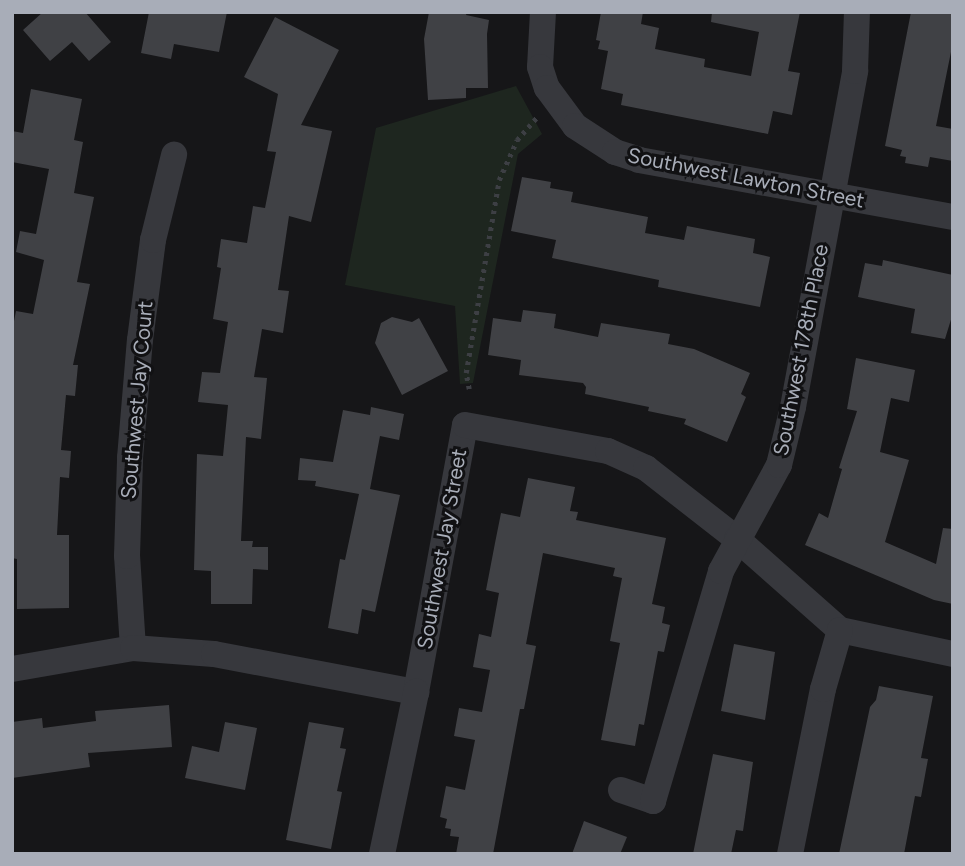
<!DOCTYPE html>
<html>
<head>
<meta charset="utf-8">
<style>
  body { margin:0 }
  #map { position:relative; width:965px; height:866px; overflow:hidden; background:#161618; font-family:Figtree,sans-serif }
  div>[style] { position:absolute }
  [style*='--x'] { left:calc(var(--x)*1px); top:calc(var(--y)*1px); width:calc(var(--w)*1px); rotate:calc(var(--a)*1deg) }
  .green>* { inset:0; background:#1e261f }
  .building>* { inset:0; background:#404145 }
  .path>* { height:4.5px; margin-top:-2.25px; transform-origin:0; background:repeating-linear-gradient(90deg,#3d3f44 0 3.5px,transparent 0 8.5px) }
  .minor>* { height:26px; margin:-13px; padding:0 13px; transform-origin:13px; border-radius:13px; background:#37383d }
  span { translate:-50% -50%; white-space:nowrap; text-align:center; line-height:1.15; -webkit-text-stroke:6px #111113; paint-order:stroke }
  .street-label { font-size:21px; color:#a8adb8 }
  .frame { position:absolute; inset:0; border:14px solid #a8adb8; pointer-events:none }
</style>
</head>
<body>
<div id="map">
  <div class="green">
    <div style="clip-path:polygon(516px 86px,542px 134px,518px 154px,473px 383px,460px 384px,455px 306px,345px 285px,376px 128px)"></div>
  </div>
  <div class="building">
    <div style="clip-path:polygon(43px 12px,85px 12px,111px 42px,89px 61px,72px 42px,50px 61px,23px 30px)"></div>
    <div style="clip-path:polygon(149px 12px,227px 12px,219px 52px,174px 44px,171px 59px,141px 53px)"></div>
    <div style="clip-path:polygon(429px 12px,467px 12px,466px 15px,489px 20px,487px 34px,488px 88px,466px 88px,466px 98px,428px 100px,424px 39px)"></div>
    <div style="clip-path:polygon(601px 12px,643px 12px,641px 24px,659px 28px,655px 49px,705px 59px,704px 67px,751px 76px,759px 32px,711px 22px,712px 12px,800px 12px,788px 71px,800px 73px,792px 115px,773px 111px,768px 134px,621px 105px,623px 94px,601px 89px,608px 51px,598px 49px,600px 41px,596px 40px)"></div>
    <div style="clip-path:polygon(911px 12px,953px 12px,953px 42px,936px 126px,953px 129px,953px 161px,930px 157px,928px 167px,905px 163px,906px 157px,900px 156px,902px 150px,885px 146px)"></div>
    <div style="clip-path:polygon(275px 17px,339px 50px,301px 125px,332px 131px,311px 222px,289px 216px,278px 290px,289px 291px,283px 333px,262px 329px,254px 377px,267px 378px,261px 439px,246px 437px,241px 541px,253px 541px,252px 547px,268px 547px,268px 570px,253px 569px,252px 604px,211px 604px,211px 571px,194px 570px,197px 454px,223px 456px,228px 405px,198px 402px,202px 372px,220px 373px,228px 322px,213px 319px,221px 268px,217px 267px,221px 239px,247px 243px,253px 206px,265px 208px,276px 152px,267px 151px,278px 94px,244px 77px)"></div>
    <div style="clip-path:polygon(31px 89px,82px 99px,74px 140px,83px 142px,74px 193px,94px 197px,77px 282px,90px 284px,73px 365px,78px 365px,75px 396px,66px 395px,61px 450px,71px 451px,69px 478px,60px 477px,57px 535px,69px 535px,69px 608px,17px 609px,17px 559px,12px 558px,12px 331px,16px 311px,33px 314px,44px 260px,16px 252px,20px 231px,36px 234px,49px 169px,12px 162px,12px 131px,23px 133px)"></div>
    <div style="clip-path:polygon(522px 177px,551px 182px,550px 188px,573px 192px,571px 202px,648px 217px,645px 233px,684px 240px,687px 226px,755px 239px,753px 253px,770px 257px,760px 307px,658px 287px,659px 280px,552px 258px,556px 240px,511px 231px)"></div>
    <div style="clip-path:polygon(883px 260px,953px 275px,953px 313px,945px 339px,911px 333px,915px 309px,858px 297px,865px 263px,882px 266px)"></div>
    <div style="clip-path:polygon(523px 310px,556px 314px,554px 328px,598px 337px,601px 323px,670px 334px,668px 344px,694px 349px,750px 373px,741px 394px,746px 397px,727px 442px,684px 424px,686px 419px,648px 411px,649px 407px,585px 394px,586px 387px,583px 383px,519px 375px,521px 360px,488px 355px,493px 318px,521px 322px)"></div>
    <div style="clip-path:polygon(392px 317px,412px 322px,419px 318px,448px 371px,402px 395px,375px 343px,381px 323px)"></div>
    <div style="clip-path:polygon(856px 358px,915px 370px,909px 402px,891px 398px,880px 452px,909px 460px,885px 542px,936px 564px,943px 528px,953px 529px,953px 604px,934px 600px,805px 545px,819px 513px,828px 518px,842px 469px,839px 468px,857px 411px,847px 409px)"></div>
    <div style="clip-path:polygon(371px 407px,404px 414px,399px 440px,380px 436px,370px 489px,400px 495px,375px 612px,362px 609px,358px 634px,328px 628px,340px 559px,345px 560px,359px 494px,315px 486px,316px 481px,298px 480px,300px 458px,333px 462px,343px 410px,370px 415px)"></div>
    <div style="clip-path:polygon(528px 478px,575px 487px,570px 511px,578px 512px,576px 520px,666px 538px,652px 604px,665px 607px,662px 623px,670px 625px,664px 652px,658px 651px,644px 725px,639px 724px,635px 746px,601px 740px,620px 643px,610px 641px,622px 578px,613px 576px,615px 568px,543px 553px,526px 644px,536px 646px,524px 709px,520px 709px,493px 854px,456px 854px,459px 837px,450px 836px,451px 829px,445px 828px,447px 819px,440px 817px,446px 786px,465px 790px,475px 740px,454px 736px,459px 708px,482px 712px,490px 670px,473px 667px,479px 634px,491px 637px,499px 593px,486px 590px,495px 543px,501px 513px,520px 517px)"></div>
    <div style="clip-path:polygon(734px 644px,775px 652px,765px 720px,721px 711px)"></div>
    <div style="clip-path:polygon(879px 686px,933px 696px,921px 758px,928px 759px,921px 797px,915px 796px,904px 854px,839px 854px,870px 707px,876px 700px)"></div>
    <div style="clip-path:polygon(169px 705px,172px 747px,88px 753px,90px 767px,12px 778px,12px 722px,42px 718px,43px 728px,96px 721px,95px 711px)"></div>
    <div style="clip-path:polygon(225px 722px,257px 728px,245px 790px,185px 778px,192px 746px,219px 752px)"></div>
    <div style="clip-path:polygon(309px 722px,344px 728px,340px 748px,346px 749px,337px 791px,342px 792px,331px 849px,286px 840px)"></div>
    <div style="clip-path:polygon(713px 754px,753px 762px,743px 831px,736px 830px,731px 854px,693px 854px)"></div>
    <div style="clip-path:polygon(584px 821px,627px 837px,620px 854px,572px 854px)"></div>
  </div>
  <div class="path">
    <div style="--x:469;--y:389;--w:16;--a:-101"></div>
    <div style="--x:466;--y:373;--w:196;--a:-80.3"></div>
    <div style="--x:499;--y:180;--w:44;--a:-65.8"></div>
    <div style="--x:517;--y:140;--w:30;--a:-49"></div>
  </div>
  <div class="minor">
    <div style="--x:543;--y:12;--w:55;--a:93.1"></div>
    <div style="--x:540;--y:67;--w:22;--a:72"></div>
    <div style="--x:547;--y:88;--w:47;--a:53.6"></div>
    <div style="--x:575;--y:126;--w:48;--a:33"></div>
    <div style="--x:615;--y:152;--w:25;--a:18"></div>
    <div style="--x:639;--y:160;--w:319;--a:10.3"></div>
    <div style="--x:133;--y:648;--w:92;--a:-93.7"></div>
    <div style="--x:127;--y:556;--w:98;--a:-88.2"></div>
    <div style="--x:130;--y:458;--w:118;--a:-85.2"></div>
    <div style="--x:140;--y:340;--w:101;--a:-82.6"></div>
    <div style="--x:153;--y:240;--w:88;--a:-76.1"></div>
    <div style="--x:12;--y:669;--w:123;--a:-9.8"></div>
    <div style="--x:133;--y:648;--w:81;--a:4.2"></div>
    <div style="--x:214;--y:654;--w:206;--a:10.7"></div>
    <div style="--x:416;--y:692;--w:271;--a:-79.6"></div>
    <div style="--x:465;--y:425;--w:145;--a:10.3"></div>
    <div style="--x:608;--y:451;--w:42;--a:24.1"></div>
    <div style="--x:646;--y:468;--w:115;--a:38"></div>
    <div style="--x:737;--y:539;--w:137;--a:41.5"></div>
    <div style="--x:840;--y:630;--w:116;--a:12"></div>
    <div style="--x:621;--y:790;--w:34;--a:19"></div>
    <div style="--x:653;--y:801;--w:240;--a:-73.5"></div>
    <div style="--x:721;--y:571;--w:121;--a:-61.3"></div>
    <div style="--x:779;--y:465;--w:60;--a:-76.4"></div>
    <div style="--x:793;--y:407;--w:342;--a:-79.5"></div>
    <div style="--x:855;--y:71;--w:59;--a:-88.1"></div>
    <div style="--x:382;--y:854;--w:166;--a:-78.1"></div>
    <div style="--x:790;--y:854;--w:168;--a:-78.7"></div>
    <div style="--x:823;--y:689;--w:61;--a:-73.9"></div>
  </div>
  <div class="street-label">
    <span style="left:746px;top:178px;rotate:11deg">Southwest Lawton Street</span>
    <span style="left:801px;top:350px;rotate:-79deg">Southwest 178th Place</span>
    <span style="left:137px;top:400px;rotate:-85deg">Southwest Jay Court</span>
    <span style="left:442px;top:549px;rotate:-80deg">Southwest Jay Street</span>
  </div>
  <div class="frame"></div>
</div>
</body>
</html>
